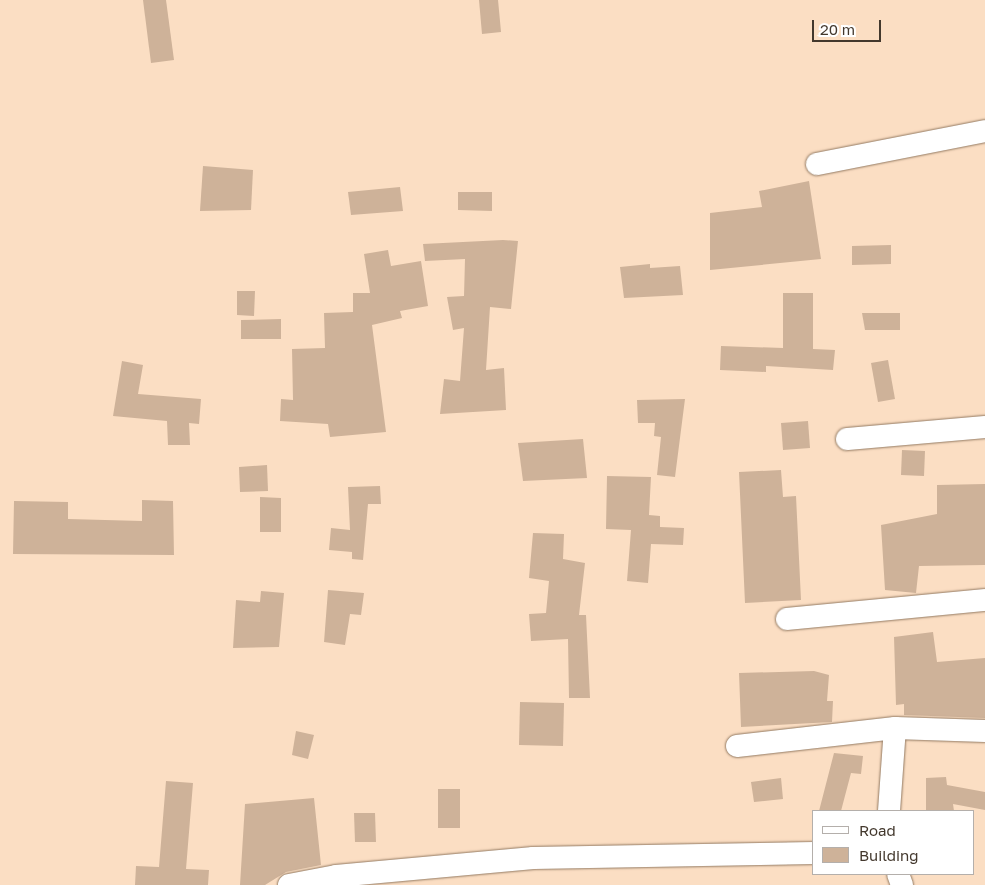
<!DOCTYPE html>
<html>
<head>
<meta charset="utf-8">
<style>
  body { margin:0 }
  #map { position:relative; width:985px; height:885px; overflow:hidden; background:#fbdec3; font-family:"Golos Text",sans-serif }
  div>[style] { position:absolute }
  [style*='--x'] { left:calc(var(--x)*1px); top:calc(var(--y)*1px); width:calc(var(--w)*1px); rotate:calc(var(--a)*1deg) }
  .building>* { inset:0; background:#ceb299 }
  .roads { filter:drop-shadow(0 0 1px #937a62) drop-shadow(0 0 1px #937a62) }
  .minor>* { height:22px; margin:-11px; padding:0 11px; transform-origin:11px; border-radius:11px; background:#fff }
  span { translate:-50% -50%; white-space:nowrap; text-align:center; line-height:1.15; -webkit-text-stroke:5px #fff; paint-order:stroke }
  .legend { position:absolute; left:812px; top:810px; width:162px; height:65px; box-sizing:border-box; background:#fff; border:1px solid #b4afab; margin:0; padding:6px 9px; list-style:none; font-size:15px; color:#43382d }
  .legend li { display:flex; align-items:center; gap:10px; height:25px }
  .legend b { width:25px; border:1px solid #b4afab }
  .scale { position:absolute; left:812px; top:20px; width:69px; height:22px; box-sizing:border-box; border:2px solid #43382d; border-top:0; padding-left:6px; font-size:15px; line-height:18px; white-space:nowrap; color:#43382d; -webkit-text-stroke:4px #fff; paint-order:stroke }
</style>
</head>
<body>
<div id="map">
  <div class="building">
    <div style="clip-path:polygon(143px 0,166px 0,174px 60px,151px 63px)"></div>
    <div style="clip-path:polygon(479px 0,498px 0,501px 32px,482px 34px)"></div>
    <div style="clip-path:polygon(203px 166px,253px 170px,251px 210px,200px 211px)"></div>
    <div style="clip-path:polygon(809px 181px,821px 259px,710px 270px,710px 213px,762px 207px,759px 191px)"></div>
    <div style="clip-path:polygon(400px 187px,403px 211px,351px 215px,348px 192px)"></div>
    <div style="clip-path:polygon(458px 192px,492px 192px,492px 211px,458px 210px)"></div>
    <div style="clip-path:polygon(503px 240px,518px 241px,511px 309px,490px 307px,486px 370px,504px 368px,506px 410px,440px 414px,444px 379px,460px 381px,464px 328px,453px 330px,447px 297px,464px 296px,465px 259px,425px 261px,423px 244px)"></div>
    <div style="clip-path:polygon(891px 245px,891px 264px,852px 265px,852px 246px)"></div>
    <div style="clip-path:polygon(388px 250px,391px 266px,421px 261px,428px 306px,400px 311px,402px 318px,372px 325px,386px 432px,330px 437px,328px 424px,280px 421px,281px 399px,293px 400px,292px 349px,325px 348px,324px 313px,353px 312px,353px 293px,370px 293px,364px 254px)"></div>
    <div style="clip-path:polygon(650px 264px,650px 268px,680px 266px,683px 295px,624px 298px,620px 267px)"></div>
    <div style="clip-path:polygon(237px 291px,255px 291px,254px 316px,237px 315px)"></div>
    <div style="clip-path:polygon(783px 293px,813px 293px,813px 349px,835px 350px,833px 370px,766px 366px,766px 372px,720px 370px,721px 346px,783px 348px)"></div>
    <div style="clip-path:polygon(862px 313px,900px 313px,900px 330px,865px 330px)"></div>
    <div style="clip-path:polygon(281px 319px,281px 339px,241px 339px,241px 320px)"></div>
    <div style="clip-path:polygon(888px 360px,895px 399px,878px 402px,871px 363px)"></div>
    <div style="clip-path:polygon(122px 361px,143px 365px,138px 394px,201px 399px,199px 424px,189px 423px,190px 445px,168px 445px,167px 421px,113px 416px)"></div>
    <div style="clip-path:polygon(685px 399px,675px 477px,657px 475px,661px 437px,654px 436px,655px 423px,638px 423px,637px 400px)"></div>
    <div style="clip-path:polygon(808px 421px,810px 448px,783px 450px,781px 423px)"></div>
    <div style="clip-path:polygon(583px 439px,587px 478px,523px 481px,518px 443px)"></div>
    <div style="clip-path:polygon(902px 450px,925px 451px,924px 476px,901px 475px)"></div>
    <div style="clip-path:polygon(267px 465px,268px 491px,240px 492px,239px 467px)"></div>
    <div style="clip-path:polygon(781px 470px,783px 497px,796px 496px,801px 600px,745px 603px,739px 472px)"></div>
    <div style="clip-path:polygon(607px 476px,651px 477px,649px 515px,660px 516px,660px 527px,684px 528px,683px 545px,651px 544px,648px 583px,627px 581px,631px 530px,606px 529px)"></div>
    <div style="clip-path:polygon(985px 484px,985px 565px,919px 566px,916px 593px,885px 590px,881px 525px,937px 514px,937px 485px)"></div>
    <div style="clip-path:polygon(380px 486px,381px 504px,368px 504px,363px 560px,352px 559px,352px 552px,329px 550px,331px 528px,350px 530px,348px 487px)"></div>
    <div style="clip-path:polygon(260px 497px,281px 498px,281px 532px,260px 532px)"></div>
    <div style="clip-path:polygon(142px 500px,173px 501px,174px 555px,13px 554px,14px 501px,68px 502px,68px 519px,142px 521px)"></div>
    <div style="clip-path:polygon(533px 533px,564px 534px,563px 559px,585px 563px,579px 615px,586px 615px,590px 698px,569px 698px,568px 639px,531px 641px,529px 614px,546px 613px,549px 581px,529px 578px)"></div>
    <div style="clip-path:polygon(328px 590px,364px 593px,361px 615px,350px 614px,345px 645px,324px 642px)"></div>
    <div style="clip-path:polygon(261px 591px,284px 593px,279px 647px,233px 648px,236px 600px,260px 602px)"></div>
    <div style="clip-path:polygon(933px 632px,937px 662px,985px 658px,985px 718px,904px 715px,904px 704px,896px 705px,894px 637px)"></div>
    <div style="clip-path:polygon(814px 671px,829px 675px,827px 701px,833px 701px,832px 722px,741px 727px,739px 673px)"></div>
    <div style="clip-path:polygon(520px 702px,564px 703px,563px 746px,519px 745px)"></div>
    <div style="clip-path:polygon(296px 731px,314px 735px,308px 759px,292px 755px)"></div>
    <div style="clip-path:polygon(834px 753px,863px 756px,861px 774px,851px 773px,841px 811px,819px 811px)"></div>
    <div style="clip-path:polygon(946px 777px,947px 785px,985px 792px,985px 810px,953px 804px,954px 811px,926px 811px,926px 778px)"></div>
    <div style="clip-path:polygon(781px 778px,783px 799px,754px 802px,751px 782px)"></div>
    <div style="clip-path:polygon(166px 781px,193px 783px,186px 869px,209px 870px,208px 885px,135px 885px,136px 866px,159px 867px)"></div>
    <div style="clip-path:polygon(438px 789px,460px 789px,460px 828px,438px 828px)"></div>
    <div style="clip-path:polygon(314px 798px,321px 865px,286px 872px,265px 885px,240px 885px,245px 804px)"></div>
    <div style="clip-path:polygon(354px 813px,375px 813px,376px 842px,355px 842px)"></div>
  </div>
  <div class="roads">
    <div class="minor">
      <div style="--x:817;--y:164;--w:171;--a:-11.1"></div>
      <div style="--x:847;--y:439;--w:139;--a:-5"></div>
      <div style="--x:787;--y:619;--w:199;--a:-5.5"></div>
      <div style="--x:737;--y:746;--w:159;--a:-6.5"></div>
      <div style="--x:895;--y:728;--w:90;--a:1.9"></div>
      <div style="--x:889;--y:811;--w:83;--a:-85.9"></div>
      <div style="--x:898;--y:874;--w:12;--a:70"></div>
      <div style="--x:289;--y:885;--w:48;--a:-10.8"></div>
      <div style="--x:336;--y:876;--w:198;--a:-5.2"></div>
      <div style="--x:533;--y:858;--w:281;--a:-1"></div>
    </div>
  </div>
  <ul class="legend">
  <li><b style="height:6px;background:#fff"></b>Road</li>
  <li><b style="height:14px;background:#ceb299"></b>Building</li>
  </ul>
  <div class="scale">20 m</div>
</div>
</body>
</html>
